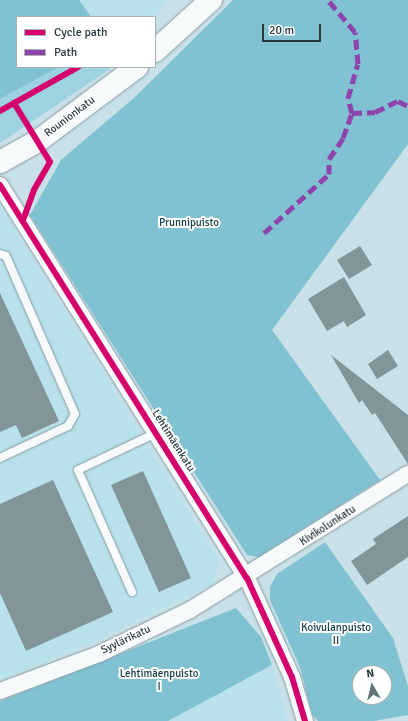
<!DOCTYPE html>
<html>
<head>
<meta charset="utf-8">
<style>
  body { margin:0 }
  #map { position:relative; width:408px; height:721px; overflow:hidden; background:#c8e0e7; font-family:Signika,sans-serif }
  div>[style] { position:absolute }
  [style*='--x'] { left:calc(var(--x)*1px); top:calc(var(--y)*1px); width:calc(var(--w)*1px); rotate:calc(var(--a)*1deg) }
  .built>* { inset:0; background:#b8e1ec }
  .green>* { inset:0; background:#9dd2e1 }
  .forest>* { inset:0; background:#80c2d2 }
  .building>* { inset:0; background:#829599 }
  .roads { filter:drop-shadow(0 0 1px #899ba1) drop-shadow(0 0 1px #899ba1) }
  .lane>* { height:8px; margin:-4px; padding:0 4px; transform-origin:4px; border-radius:4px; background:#f7fafb }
  .street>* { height:16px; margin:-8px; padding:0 8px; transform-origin:8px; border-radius:8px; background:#f7fafb }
  .secondary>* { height:22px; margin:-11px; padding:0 11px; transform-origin:11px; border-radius:11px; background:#f7fafb }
  .quiet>* { height:5px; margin-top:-2.5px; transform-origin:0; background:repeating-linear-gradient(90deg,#8e44ad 0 10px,transparent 0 15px) }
  .cycleway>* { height:6px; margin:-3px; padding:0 3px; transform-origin:3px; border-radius:3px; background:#d6006c }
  span { translate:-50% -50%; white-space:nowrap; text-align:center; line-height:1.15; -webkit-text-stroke:4px #fff; paint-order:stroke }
  .street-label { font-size:11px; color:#27393e }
  .park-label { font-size:11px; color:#15414c }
  .legend { position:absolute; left:16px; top:16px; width:140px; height:52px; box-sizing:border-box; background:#fff; border:1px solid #a9b0b2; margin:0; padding:5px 7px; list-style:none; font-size:12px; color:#27393e }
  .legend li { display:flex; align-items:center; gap:8px; height:20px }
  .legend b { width:20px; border:1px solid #a9b0b2 }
  .north { position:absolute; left:352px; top:665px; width:40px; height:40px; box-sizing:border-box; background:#fff; border:1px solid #a9b0b2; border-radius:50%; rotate:352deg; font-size:11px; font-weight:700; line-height:16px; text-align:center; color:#27393e }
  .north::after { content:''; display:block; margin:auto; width:14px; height:18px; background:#5f7379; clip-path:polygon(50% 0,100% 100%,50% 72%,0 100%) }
  .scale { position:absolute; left:262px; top:24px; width:59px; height:18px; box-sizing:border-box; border:2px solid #27393e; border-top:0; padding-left:5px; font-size:12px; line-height:14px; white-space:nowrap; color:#27393e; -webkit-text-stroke:3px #fff; paint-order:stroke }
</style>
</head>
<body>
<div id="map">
  <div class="built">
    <div style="clip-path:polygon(79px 0,169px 0,155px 17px,91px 17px)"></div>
    <div style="clip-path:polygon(0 205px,219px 560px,213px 584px,90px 644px,0 680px)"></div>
    <div style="clip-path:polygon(272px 665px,288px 721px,168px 721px)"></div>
  </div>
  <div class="green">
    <div style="clip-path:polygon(59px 67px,113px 67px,0 143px,0 99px)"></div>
  </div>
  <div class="forest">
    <div style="clip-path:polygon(0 0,79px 0,91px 17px,17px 17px,17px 67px,59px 67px,0 99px)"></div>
    <div style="clip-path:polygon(233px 0,408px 0,408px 144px,272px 330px,380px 480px,259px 557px,247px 555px,30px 215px,61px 160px,135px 97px)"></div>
    <div style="clip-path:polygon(evenodd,325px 542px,393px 638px,408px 686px,408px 715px,374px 721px,318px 721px,312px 714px,300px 667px,270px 600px,270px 587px,277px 574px,325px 542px,360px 673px,384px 673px,384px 697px,360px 697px,360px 673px)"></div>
    <div style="clip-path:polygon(236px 608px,261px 637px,272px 665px,168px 721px,0 721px,0 701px)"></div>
  </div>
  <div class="building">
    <div style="clip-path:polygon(360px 246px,372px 265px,349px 279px,337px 260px)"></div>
    <div style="clip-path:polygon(344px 277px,366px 315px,347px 327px,344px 321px,327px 331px,308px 299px)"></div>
    <div style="clip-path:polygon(0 293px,59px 421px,22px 438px,16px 425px,0 432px)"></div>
    <div style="clip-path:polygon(388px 350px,398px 366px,377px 379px,368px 364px)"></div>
    <div style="clip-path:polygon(331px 355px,408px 415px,408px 464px,375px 413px,372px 415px,362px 400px,359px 403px)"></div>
    <div style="clip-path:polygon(143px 471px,191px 578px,159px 592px,111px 485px)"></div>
    <div style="clip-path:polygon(53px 480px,113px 612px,26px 651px,0 593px,0 504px)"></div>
    <div style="clip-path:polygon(408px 516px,408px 557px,367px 585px,351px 561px,376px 544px,373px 539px)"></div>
  </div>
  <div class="roads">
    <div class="lane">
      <div style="--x:0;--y:254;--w:6;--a:18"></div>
      <div style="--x:6;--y:256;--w:172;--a:66.4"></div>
      <div style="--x:75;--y:414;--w:14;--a:120"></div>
      <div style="--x:68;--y:426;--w:75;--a:154.8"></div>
      <div style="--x:132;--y:592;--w:133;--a:-113.9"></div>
      <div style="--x:78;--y:470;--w:86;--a:-25.4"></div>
    </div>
    <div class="street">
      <div style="--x:0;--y:185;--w:464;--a:57.9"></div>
      <div style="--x:247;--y:578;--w:109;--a:65.6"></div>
      <div style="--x:292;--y:677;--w:46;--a:73.5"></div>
      <div style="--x:0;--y:691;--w:106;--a:-20.5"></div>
      <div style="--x:99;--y:654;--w:101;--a:-25.8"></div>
      <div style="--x:190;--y:610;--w:257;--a:-32"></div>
    </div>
    <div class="secondary">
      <div style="--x:155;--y:51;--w:76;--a:-42.3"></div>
      <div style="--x:0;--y:162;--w:43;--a:-28.9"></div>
      <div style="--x:38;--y:141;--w:124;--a:-36.8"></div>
    </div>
  </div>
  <div class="quiet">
    <div style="--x:352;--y:113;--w:23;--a:-2"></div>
    <div style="--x:375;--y:112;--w:25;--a:-26"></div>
    <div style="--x:398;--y:101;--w:11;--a:27"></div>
    <div style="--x:264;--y:233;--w:88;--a:-42.2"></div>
    <div style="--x:329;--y:174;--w:15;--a:-90"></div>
    <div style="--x:329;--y:159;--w:25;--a:-56"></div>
    <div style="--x:343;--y:138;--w:27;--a:-70"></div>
    <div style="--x:352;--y:113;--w:16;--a:-105"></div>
    <div style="--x:348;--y:98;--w:35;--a:-74"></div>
    <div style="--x:358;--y:64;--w:32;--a:-95"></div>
    <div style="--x:355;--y:32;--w:42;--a:-130.2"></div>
  </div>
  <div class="cycleway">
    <div style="--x:14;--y:103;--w:69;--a:58.6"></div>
    <div style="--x:50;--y:162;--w:32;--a:120"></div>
    <div style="--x:34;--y:190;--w:33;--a:110"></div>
    <div style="--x:0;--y:111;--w:90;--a:-29.4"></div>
    <div style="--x:0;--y:185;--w:464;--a:57.9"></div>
    <div style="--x:247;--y:578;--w:109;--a:65.6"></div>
    <div style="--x:292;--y:677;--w:46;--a:73.5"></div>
  </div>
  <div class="street-label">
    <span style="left:70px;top:117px;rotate:-37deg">Rounionkatu</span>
    <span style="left:173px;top:441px;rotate:58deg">Lehtimäenkatu</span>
    <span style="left:328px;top:526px;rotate:-33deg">Kivikolunkatu</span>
    <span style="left:126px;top:640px;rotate:-25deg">Syylärikatu</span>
  </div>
  <div class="park-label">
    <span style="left:189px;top:223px">Prunnipuisto</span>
    <span style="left:336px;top:635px">Koivulanpuisto<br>II</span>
    <span style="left:159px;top:681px">Lehtimäenpuisto<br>I</span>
  </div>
  <ul class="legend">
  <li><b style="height:5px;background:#d6006c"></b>Cycle path</li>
  <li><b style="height:5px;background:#8e44ad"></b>Path</li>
  </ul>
  <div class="north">N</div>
  <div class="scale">20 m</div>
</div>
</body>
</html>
